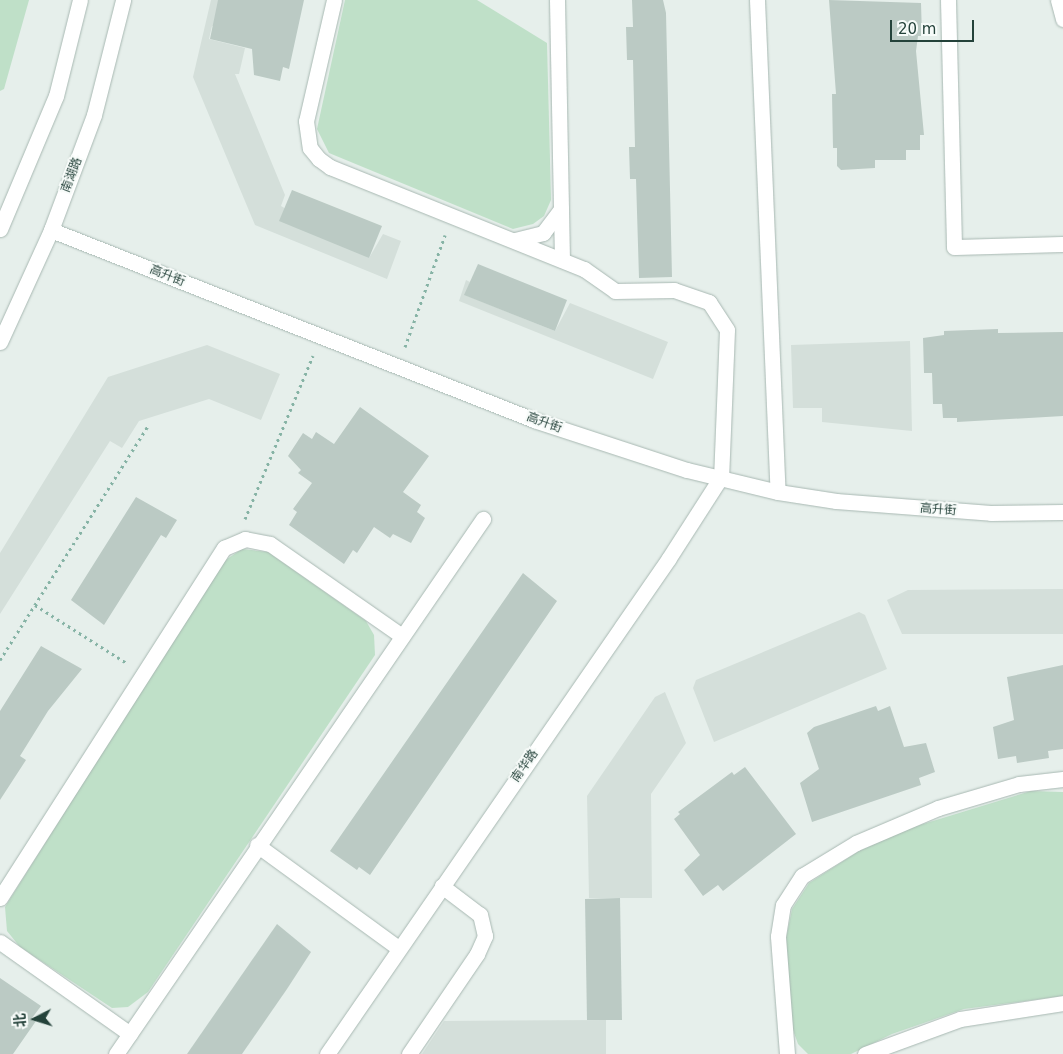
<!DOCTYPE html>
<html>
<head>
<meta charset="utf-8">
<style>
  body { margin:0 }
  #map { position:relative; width:1063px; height:1054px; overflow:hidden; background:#e6efeb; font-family:"DejaVu Sans","Noto Sans SC",sans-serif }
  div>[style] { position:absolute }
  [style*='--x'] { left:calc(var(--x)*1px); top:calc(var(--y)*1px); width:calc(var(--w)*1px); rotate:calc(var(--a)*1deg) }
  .built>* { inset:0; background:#d4dfda }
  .green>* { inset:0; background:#bfe0c8 }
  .building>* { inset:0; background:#bbcac4 }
  .path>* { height:3px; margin-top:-1.5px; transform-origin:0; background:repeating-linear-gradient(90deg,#86b3a5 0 2.5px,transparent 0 6.5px) }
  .roads { filter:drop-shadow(0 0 1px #a8b8b2) drop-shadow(0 0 1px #a8b8b2) }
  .lane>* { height:15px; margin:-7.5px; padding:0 7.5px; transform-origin:7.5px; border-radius:7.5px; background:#fff }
  .street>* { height:15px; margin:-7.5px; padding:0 7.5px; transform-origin:7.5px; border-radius:7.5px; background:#fff }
  .secondary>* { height:15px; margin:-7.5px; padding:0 7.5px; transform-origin:7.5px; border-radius:7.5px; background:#fff }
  span { translate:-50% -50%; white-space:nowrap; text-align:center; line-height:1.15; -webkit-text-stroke:4px #f7fbf9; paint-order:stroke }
  .street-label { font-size:12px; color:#24423a }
  .north { position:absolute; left:10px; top:994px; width:50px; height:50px; -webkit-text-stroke:4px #f7fbf9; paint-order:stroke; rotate:265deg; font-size:14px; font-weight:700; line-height:20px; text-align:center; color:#24423a }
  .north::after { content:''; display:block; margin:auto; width:18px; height:22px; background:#24423a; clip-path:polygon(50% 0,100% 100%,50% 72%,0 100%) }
  .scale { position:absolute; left:890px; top:20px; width:84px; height:22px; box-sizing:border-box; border:2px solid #24423a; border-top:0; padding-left:6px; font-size:15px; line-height:18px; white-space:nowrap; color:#24423a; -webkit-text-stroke:4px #f7fbf9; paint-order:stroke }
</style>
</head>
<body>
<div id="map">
  <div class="built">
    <div style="clip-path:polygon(211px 0,218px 0,218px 27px,212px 26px,209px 39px,245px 48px,239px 74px,235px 74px,285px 195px,281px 206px,369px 258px,383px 234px,401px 241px,387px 279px,255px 225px,193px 77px)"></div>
    <div style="clip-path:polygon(466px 280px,470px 282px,465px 295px,555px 331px,570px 303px,668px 342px,653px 379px,459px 301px)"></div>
    <div style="clip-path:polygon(910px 341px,912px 431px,822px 422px,822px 408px,793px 408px,791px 345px)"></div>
    <div style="clip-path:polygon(207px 345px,280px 374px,261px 420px,209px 399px,139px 421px,122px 448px,110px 441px,0 614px,0 553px,108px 377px)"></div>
    <div style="clip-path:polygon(1063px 589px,1063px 634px,902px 634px,887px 600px,908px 590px)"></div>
    <div style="clip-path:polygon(859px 612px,865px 615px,887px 669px,714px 742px,693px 688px,696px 680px)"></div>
    <div style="clip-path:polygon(665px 692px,686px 743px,651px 794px,652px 898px,589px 898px,587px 796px,655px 697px)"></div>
    <div style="clip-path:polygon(606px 1020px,606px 1054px,422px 1054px,444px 1021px)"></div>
  </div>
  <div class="green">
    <div style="clip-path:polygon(0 0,29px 0,4px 89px,0 91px)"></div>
    <div style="clip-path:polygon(345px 0,477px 0,547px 43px,551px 200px,544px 216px,533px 224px,513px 229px,329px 153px,317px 129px)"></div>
    <div style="clip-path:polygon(242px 549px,268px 552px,366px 621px,374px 635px,375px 655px,148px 992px,128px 1007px,112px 1008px,20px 947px,7px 931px,5px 907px,221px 563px)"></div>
    <div style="clip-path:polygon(1031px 791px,1063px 792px,1063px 996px,964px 1009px,892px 1034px,851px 1054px,808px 1054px,798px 1044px,793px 1030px,785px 944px,792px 909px,809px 883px,859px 851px,910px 828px)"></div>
  </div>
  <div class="building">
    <div style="clip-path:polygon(218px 0,304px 0,289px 69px,283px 67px,280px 81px,254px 75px,252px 49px,210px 39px)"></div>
    <div style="clip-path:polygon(632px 0,663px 0,666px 13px,672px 277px,639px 278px,636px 179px,630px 179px,629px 147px,635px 147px,633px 60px,627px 60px,626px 27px,633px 27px)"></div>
    <div style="clip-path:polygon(829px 0,921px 3px,922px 36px,918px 36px,916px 51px,924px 135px,920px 135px,920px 150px,906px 150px,906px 160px,875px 160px,875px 168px,841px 170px,837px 166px,837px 148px,833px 148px,832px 94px,836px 94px)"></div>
    <div style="clip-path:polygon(292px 190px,382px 226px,369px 258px,279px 221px)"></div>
    <div style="clip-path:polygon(478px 264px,567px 300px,555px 331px,464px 295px)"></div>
    <div style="clip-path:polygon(998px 329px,998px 333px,1063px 332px,1063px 416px,957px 422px,957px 418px,943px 418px,942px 404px,933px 404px,932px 373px,924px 373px,923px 338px,944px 335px,944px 331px)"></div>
    <div style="clip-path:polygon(360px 407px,429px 456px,403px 492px,421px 505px,417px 512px,425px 518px,411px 543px,393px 534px,390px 538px,374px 527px,357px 553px,353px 550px,344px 564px,289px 525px,297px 512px,293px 509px,312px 483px,298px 473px,301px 470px,288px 456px,303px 433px,312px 439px,316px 432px,334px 444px)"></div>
    <div style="clip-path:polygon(136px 497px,177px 520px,166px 538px,161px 535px,104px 625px,71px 600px)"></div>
    <div style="clip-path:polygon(523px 573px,557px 601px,370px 875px,359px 867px,357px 870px,330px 851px)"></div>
    <div style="clip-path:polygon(41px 646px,82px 669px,48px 711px,20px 756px,26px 760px,0 800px,0 711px)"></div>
    <div style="clip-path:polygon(1063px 665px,1063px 749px,1048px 751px,1049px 758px,1017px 763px,1016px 756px,998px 759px,993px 727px,1014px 720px,1007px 677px)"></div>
    <div style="clip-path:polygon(876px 706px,878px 711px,890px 706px,904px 747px,926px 743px,935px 772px,919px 778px,921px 785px,812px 822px,800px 783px,819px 769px,807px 733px,814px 727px)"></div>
    <div style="clip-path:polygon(745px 767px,796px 834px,723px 891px,718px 885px,703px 896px,684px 870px,700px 855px,674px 819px,680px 814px,678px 812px,732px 772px,734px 775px)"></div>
    <div style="clip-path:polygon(620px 898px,622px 1020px,587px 1020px,585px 899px)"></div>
    <div style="clip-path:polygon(277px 924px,311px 952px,287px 989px,242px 1054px,187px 1054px)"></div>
    <div style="clip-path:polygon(0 978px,41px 1006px,32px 1018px,36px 1021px,13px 1054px,0 1054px)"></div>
  </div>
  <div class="path">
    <div style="--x:405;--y:347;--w:119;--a:-70.3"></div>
    <div style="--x:245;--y:519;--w:177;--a:-67.4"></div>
    <div style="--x:35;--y:605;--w:107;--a:32.3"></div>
    <div style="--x:0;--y:660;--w:279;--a:-57.7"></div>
  </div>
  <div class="roads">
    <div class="lane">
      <div style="--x:334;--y:0;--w:124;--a:103"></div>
      <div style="--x:306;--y:121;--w:27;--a:82"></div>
      <div style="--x:310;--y:148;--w:14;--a:51"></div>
      <div style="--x:319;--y:159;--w:14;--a:36"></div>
      <div style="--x:330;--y:167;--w:274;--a:21.9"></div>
      <div style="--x:584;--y:269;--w:38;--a:35"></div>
      <div style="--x:615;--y:291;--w:59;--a:-1"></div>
      <div style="--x:674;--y:290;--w:37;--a:19"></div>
      <div style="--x:709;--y:302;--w:33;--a:57"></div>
      <div style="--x:727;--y:330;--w:147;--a:92.3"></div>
      <div style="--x:557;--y:0;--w:260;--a:88.9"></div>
      <div style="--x:757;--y:0;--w:492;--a:87.6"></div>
      <div style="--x:948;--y:0;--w:247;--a:88.6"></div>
      <div style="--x:954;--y:247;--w:109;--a:-1.6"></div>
      <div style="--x:1058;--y:0;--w:20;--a:75"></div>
      <div style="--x:515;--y:240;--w:29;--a:-14"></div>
      <div style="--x:543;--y:233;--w:30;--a:-53"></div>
      <div style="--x:257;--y:845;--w:175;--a:36.1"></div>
      <div style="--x:0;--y:898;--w:416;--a:-57.4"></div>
      <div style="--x:224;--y:548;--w:23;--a:-23"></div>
      <div style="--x:245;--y:539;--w:25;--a:11"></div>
      <div style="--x:270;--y:544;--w:161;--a:34.9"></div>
      <div style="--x:0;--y:942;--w:159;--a:35.3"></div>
      <div style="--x:116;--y:1054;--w:649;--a:-55.55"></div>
      <div style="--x:409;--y:1054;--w:121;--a:-55.8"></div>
      <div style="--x:477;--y:954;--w:20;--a:-66"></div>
      <div style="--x:485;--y:936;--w:22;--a:-103"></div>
      <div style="--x:480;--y:915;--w:48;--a:-142.7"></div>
      <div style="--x:787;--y:1054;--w:118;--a:-94.4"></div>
      <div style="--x:778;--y:936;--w:31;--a:-81"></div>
      <div style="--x:783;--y:905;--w:35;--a:-57"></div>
      <div style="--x:802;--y:876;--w:63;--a:-31.4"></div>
      <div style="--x:856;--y:843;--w:89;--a:-23.1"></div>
      <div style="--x:938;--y:808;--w:84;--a:-16.5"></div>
      <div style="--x:1019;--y:784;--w:44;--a:-6.5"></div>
      <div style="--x:865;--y:1054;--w:101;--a:-20.2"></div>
      <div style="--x:960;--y:1019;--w:104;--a:-8.8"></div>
    </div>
    <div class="street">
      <div style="--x:51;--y:230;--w:519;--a:21.47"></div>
      <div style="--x:534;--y:420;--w:161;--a:18.1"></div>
      <div style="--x:687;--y:470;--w:94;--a:13.6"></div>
      <div style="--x:778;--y:492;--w:59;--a:8.8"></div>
      <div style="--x:836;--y:501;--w:155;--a:4.4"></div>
      <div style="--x:991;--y:513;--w:72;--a:-0.8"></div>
      <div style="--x:327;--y:1054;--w:602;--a:-55.41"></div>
      <div style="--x:669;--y:558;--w:96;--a:-57.3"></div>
    </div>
    <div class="secondary">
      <div style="--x:0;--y:229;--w:144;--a:-67.2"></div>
      <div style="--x:56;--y:96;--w:99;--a:-76"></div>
      <div style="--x:0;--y:342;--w:123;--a:-65.5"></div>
      <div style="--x:51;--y:230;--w:123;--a:-69.5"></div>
      <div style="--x:94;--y:115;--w:119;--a:-75.8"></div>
    </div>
  </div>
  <div class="street-label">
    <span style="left:72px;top:175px;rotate:-69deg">南湖路</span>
    <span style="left:167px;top:276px;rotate:22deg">高升街</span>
    <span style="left:544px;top:423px;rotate:20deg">高升街</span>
    <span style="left:938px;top:510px;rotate:4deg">高升街</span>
    <span style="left:525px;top:766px;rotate:-55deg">南华路</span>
  </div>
  <div class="north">北</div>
  <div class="scale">20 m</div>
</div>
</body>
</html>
